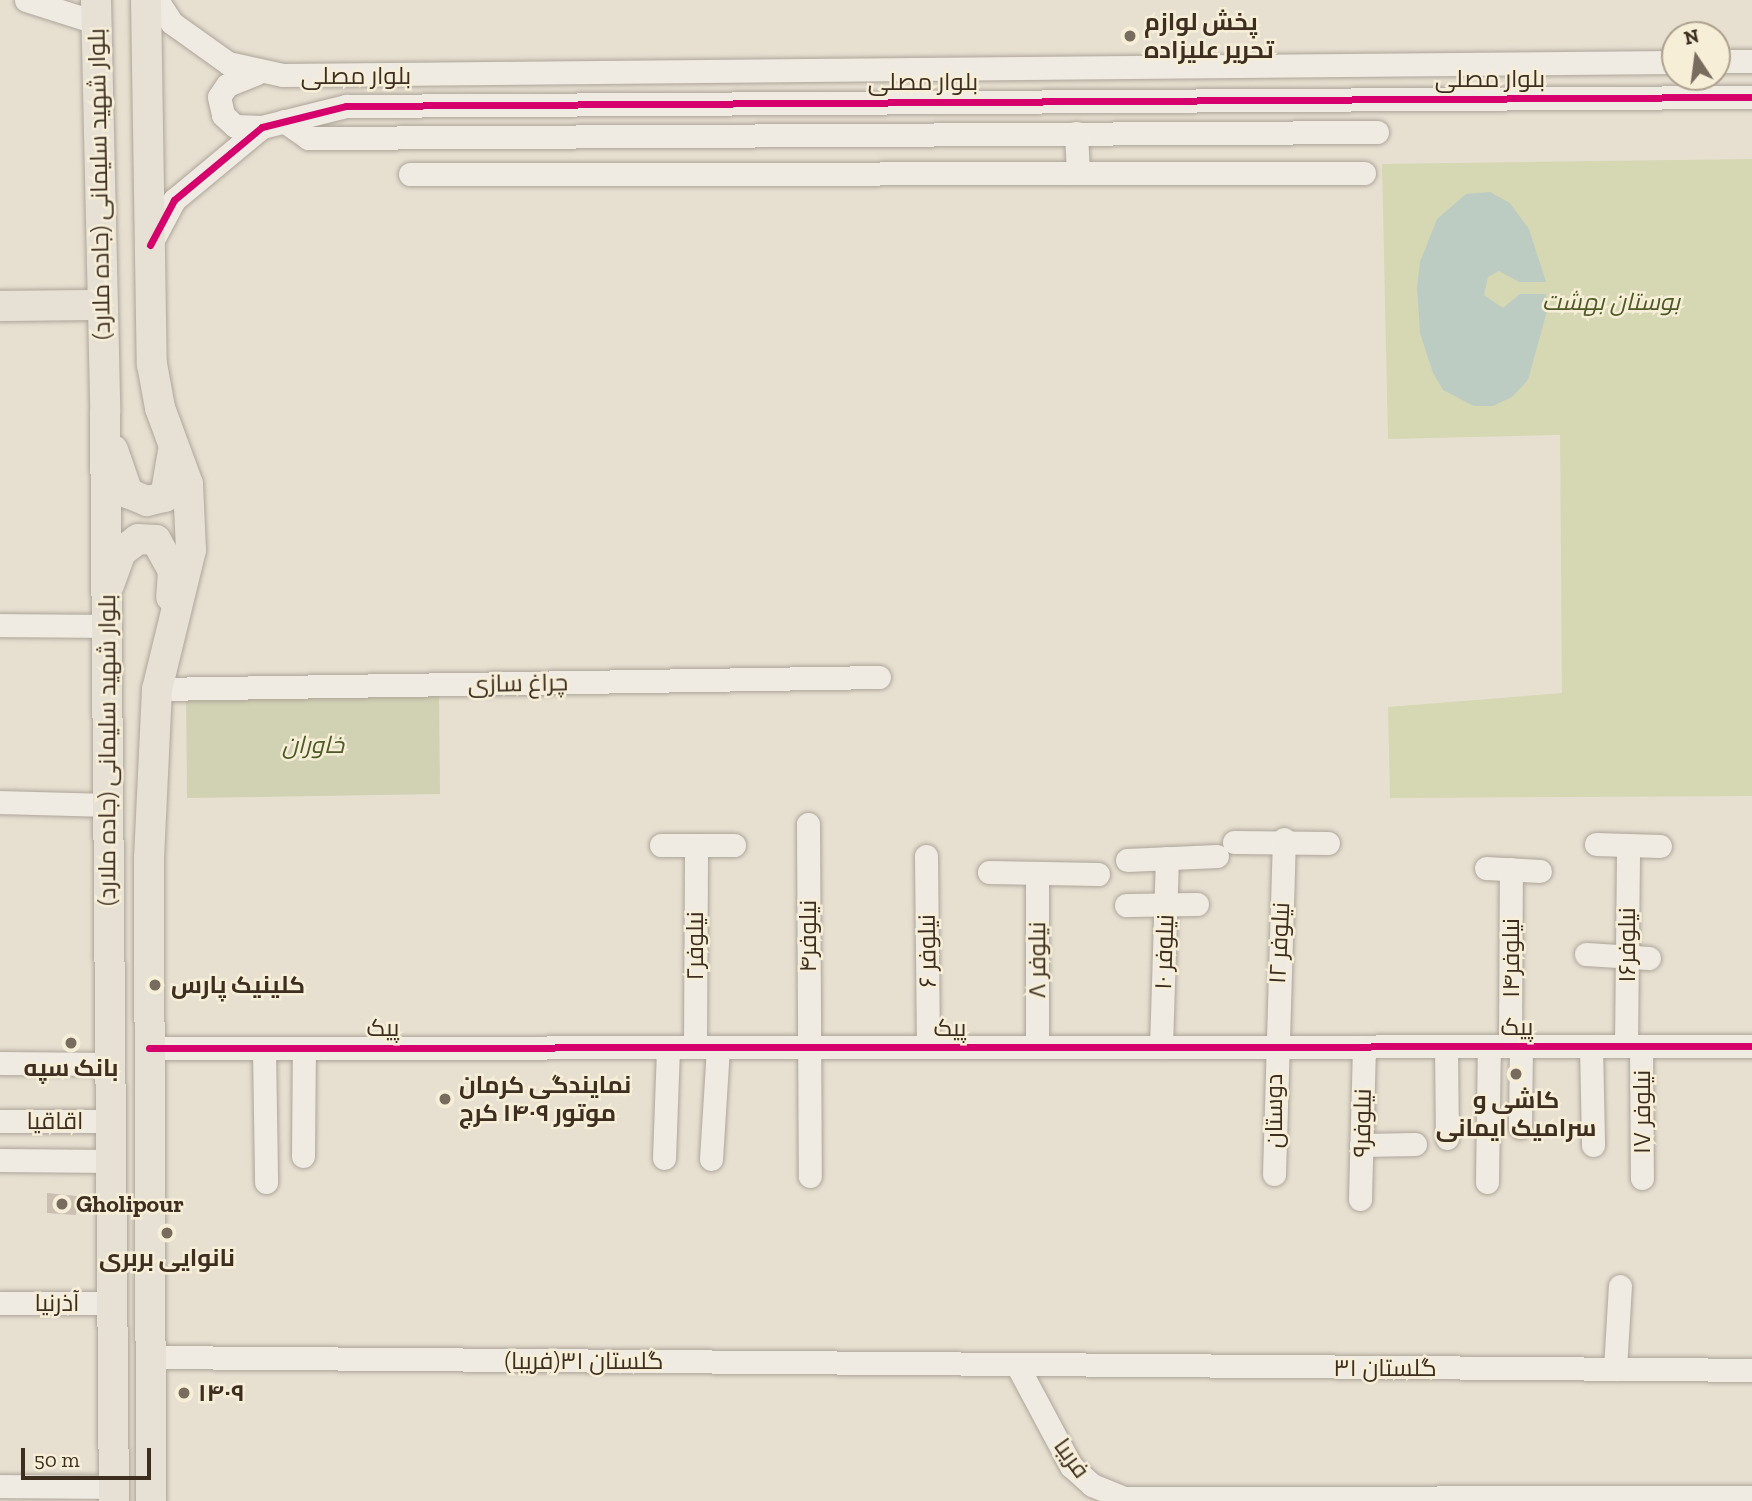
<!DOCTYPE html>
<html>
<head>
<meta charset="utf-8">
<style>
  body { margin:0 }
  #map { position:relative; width:1752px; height:1501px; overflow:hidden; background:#e7e0d1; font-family:"Zilla Slab",Cairo,serif }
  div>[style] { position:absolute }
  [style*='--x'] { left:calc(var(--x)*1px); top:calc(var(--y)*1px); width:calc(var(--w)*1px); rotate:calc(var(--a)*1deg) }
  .green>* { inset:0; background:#d6d7b3 }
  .cemetery>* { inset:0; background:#d1d1b3 }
  .water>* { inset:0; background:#bcccc2 }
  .building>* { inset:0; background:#cbbfb2 }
  .roads { filter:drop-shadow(0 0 2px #ada599) drop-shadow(0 0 2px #ada599) }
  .minor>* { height:23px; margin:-11.5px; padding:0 11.5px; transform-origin:11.5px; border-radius:11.5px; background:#efebe3 }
  .major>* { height:30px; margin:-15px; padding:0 15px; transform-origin:15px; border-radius:15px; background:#e6e1d4 }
  .cycleway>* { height:7px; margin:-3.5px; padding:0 3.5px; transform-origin:3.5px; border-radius:3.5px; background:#d6006c }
  .dots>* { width:19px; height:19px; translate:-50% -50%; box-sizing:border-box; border:4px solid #f7eed8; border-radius:50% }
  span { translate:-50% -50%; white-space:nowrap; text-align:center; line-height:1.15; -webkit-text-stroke:5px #f7eed8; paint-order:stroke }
  .poi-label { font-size:24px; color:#3d2e20; font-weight:700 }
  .left { translate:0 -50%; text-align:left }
  .street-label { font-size:24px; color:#3d2e20 }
  .park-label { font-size:24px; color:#4d5a26; font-style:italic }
  .north { position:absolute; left:1661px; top:21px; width:70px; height:70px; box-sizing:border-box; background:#f7eed8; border:2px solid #ada18e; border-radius:50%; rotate:347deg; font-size:19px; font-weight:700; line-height:28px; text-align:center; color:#3d2e20 }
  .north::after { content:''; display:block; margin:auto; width:24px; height:32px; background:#786c5e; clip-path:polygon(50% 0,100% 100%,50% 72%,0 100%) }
  .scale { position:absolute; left:21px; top:1448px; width:130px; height:32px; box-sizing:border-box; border:4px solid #3d2e20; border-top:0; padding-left:9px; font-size:21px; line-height:24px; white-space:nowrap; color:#3d2e20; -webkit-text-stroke:5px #f7eed8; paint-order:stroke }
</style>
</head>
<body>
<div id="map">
  <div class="green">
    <div style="clip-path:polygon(1752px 159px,1752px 796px,1390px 798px,1388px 707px,1562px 693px,1560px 435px,1388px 439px,1382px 164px)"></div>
  </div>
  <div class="cemetery">
    <div style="clip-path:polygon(439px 693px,440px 794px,187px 798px,186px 696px)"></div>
  </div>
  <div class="water">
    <div style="clip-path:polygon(1490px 192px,1510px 203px,1529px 229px,1546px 282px,1519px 282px,1499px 271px,1488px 277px,1484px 295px,1503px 308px,1520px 294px,1546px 294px,1547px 311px,1528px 380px,1512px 397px,1493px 406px,1474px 406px,1443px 390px,1433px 373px,1420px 333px,1417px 287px,1420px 262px,1437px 219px,1466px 194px)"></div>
  </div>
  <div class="building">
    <div style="clip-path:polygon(47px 1193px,77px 1196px,76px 1215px,47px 1213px)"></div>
  </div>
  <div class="roads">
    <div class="minor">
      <div style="--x:26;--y:0;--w:72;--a:17.7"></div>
      <div style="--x:157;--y:0;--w:27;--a:57"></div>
      <div style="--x:172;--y:23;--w:69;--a:35.5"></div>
      <div style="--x:228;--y:63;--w:56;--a:12.3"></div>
      <div style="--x:283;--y:75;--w:1392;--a:-0.54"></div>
      <div style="--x:1717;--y:61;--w:35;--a:0"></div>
      <div style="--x:257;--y:73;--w:32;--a:158"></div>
      <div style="--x:227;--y:85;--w:14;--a:124"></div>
      <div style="--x:219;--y:97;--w:18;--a:77"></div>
      <div style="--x:223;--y:115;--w:16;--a:43"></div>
      <div style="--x:235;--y:126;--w:27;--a:2"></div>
      <div style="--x:284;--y:121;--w:29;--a:35"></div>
      <div style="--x:308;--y:138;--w:1069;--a:-0.32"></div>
      <div style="--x:1076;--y:133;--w:40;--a:87.1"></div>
      <div style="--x:410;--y:174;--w:954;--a:-0.06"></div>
      <div style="--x:150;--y:245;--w:51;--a:-61.9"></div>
      <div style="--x:174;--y:200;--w:114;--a:-39.7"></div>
      <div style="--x:262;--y:127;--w:87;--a:-14"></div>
      <div style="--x:346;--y:106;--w:1406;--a:-0.37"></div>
      <div style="--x:0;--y:625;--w:106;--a:0.5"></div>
      <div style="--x:157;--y:689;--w:722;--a:-0.95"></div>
      <div style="--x:0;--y:802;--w:107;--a:1.6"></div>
      <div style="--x:808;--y:824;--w:352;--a:89.7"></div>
      <div style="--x:1234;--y:842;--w:94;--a:0.6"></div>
      <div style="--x:1596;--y:844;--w:64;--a:1.8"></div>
      <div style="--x:661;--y:845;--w:73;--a:0"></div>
      <div style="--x:926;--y:856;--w:191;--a:89.4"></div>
      <div style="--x:1127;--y:860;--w:90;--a:-2.5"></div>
      <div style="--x:1486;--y:868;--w:54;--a:3.2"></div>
      <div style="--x:989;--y:872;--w:109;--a:1.1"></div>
      <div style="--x:1037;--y:873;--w:174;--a:90"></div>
      <div style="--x:1126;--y:905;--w:71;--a:-0.8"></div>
      <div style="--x:1586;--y:954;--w:63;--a:3.6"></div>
      <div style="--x:1446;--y:1046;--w:92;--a:89.4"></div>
      <div style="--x:1510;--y:1046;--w:177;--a:-89.7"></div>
      <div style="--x:1591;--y:1046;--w:99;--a:88.8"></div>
      <div style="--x:1626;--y:1046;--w:201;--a:-89.4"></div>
      <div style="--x:1641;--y:1046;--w:132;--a:89.6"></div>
      <div style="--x:695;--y:1047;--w:202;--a:-89.7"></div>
      <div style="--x:1161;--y:1047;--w:189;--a:-88.2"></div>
      <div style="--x:149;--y:1048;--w:1603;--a:-0.07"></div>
      <div style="--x:264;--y:1048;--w:134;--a:89.1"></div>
      <div style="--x:0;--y:1063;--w:110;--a:0.5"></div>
      <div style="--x:0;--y:1121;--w:111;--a:0"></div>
      <div style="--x:1520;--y:1127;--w:81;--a:-89.3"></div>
      <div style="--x:1361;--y:1145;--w:54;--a:-1.1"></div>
      <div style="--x:303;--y:1156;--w:108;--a:-89.5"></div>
      <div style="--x:664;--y:1158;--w:111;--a:-87.9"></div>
      <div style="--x:711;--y:1159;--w:112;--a:-86.4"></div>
      <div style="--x:0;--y:1160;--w:111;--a:0.5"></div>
      <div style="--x:1274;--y:1174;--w:335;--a:-88.3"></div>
      <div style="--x:1487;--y:1182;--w:136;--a:-89.2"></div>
      <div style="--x:1360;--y:1199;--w:152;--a:-88.5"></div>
      <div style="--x:0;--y:1303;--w:113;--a:0"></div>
      <div style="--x:150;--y:1357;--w:1602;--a:0.46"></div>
      <div style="--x:1017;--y:1365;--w:115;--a:61.9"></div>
      <div style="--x:1071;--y:1466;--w:28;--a:42"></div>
      <div style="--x:1092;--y:1485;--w:35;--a:22"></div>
      <div style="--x:1124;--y:1498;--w:628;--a:-0.09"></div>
      <div style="--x:1615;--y:1369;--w:83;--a:-86.6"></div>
      <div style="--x:0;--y:1486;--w:115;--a:0.5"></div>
    </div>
    <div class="major">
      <div style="--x:96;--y:0;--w:412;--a:88.7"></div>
      <div style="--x:105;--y:412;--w:1089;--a:89.53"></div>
      <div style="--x:146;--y:0;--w:364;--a:89.1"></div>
      <div style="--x:152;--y:364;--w:45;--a:79.7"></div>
      <div style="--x:160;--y:408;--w:81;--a:69.8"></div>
      <div style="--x:188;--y:484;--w:66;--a:87.4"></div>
      <div style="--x:191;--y:550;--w:143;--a:103.7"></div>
      <div style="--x:157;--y:689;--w:169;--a:92.7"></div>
      <div style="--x:149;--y:858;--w:643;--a:89.82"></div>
      <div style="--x:0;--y:306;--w:100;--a:-0.6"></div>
      <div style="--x:113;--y:450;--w:46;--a:70.8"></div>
      <div style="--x:128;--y:493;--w:21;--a:23"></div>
      <div style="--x:147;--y:501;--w:18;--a:-13"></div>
      <div style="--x:165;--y:497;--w:47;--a:-80.1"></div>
      <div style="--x:109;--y:585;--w:35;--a:-70"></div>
      <div style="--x:121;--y:552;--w:21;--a:-37"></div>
      <div style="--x:138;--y:539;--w:18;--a:3"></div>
      <div style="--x:156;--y:540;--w:35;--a:61"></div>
      <div style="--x:173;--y:571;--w:26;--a:94"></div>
    </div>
  </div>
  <div class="cycleway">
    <div style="--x:150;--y:245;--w:51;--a:-61.9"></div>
    <div style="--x:174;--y:200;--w:114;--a:-39.7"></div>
    <div style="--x:262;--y:127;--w:87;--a:-14"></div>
    <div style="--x:346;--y:106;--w:1406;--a:-0.37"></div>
    <div style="--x:149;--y:1048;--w:1603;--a:-0.07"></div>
  </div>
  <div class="dots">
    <div style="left:1130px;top:36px;background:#786c5e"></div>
    <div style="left:155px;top:985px;background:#786c5e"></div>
    <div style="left:71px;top:1043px;background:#786c5e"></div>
    <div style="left:1516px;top:1074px;background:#786c5e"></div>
    <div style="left:445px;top:1099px;background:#786c5e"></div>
    <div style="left:62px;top:1204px;background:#786c5e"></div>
    <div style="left:167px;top:1233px;background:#786c5e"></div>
    <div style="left:184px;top:1393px;background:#786c5e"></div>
  </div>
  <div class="poi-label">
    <span class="left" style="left:1144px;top:36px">پخش لوازم<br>تحریر علیزاده</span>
    <span class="left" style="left:171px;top:985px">کلینیک پارس</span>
    <span style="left:71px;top:1068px">بانک سپه</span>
    <span class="left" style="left:459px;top:1099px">نمایندگی کرمان<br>موتور ۱۴۰۹ کرج</span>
    <span style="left:1516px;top:1114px">کاشی و<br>سرامیک ایمانی</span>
    <span class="left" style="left:76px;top:1204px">Gholipour</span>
    <span style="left:167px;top:1258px">نانوایی بربری</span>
    <span class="left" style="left:198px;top:1393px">۱۴۰۹</span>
  </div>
  <div class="street-label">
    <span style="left:356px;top:76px">بلوار مصلی</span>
    <span style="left:1490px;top:79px">بلوار مصلی</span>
    <span style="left:923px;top:82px">بلوار مصلی</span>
    <span style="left:99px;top:184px;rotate:-91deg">بلوار شهید سلیمانی (جاده ملارد)</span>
    <span style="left:518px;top:683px;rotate:-1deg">چراغ سازی</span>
    <span style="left:107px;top:750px;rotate:-90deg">بلوار شهید سلیمانی (جاده ملارد)</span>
    <span style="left:808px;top:936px;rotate:-90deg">نیلوفر۴</span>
    <span style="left:1279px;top:943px;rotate:-87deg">نیلوفر ۱۲</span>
    <span style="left:1627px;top:945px;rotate:-90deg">نیلوفر۱۶</span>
    <span style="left:695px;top:946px;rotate:-90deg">نیلوفر۲</span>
    <span style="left:927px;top:951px;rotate:-91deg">نیلوفر ۶</span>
    <span style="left:1164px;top:952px;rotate:-88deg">نیلوفر ۱۰</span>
    <span style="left:1511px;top:958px;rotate:-90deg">نیلوفر۱۴</span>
    <span style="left:1037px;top:960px;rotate:-90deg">نیلوفر ۸</span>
    <span style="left:1517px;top:1027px">پیک</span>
    <span style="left:383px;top:1028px">پیک</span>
    <span style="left:950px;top:1028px">پیک</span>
    <span style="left:1274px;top:1111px;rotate:-90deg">دوستان</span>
    <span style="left:1642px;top:1112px;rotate:-90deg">نیلوفر ۱۷</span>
    <span style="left:55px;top:1121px">اقاقیا</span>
    <span style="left:1362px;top:1123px;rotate:-89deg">نیلوفر۹</span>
    <span style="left:57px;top:1303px">آذرنیا</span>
    <span style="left:584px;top:1361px">گلستان ۳۱(فریبا)</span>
    <span style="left:1385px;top:1368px">گلستان ۳۱</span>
    <span style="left:1072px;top:1458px;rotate:54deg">فریبا</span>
  </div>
  <div class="park-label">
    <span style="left:1611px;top:302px">بوستان بهشت</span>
    <span style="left:313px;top:745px">خاوران</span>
  </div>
  <div class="north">N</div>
  <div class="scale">50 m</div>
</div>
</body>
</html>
